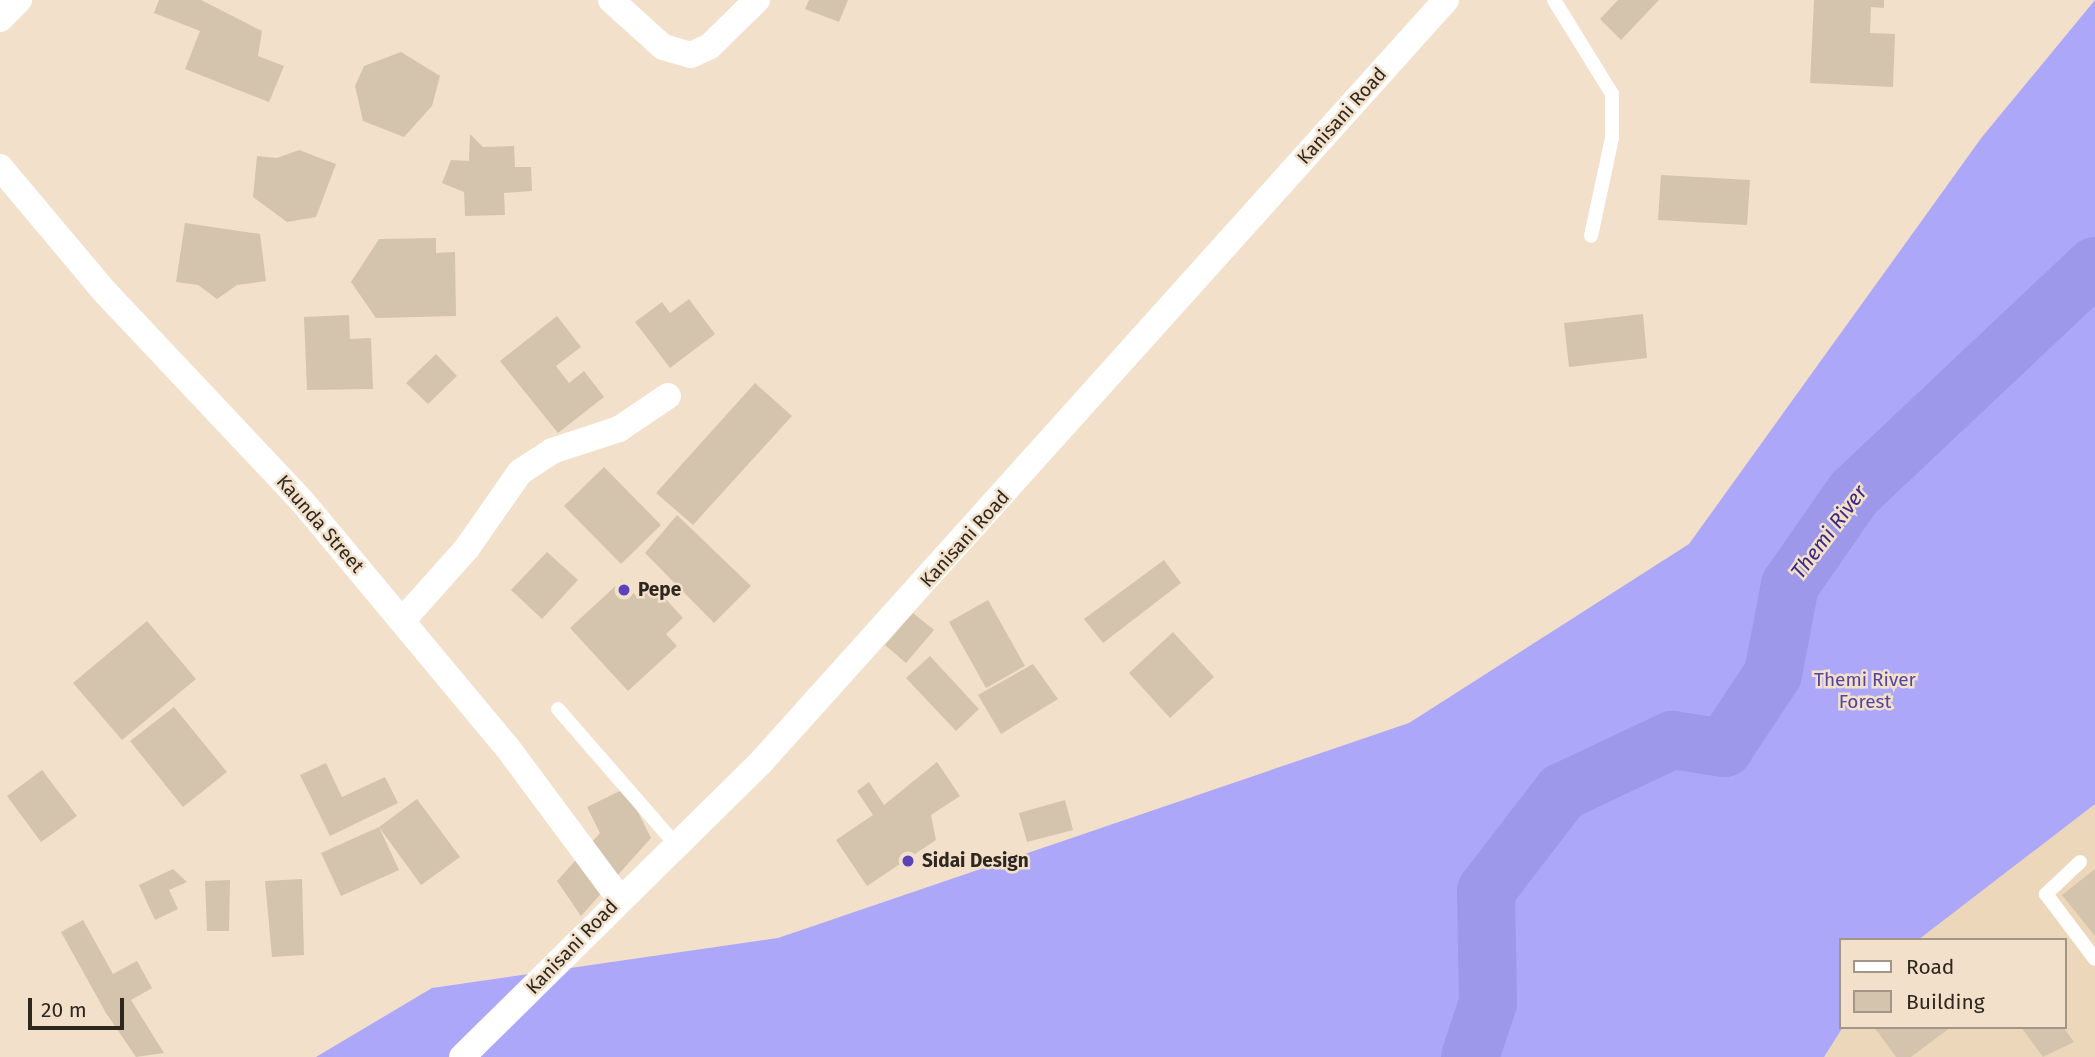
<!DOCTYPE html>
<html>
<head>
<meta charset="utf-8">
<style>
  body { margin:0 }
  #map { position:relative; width:2095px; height:1057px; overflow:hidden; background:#f2e0ca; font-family:"Fira Sans",sans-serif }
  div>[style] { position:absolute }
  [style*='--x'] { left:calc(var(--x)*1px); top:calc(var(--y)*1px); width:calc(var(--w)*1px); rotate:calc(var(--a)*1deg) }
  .built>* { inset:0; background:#edd7ba }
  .forest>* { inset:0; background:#aca7f9 }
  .river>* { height:58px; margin:-29px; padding:0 29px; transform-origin:29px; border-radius:29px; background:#9d98e9 }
  .building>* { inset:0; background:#d4c4ad }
  .service>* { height:14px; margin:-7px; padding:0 7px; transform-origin:7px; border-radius:7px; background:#fff }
  .minor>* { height:26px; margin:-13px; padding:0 13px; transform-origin:13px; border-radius:13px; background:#fff }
  .dots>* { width:19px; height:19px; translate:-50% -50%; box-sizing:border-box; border:4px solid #f2e0ca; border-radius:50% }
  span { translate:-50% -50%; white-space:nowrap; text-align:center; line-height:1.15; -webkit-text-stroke:5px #f2e0ca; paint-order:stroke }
  .street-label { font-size:19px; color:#2e271f }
  .poi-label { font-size:19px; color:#2e271f; font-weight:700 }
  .left { translate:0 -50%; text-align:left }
  .park-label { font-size:19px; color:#5344a2 }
  .water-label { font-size:21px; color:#3c2985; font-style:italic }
  .legend { position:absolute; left:1839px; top:938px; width:228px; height:91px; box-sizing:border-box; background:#f2e0ca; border:2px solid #a49686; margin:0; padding:9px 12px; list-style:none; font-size:21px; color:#2e271f }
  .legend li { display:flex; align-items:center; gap:14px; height:35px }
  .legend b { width:35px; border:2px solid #a49686 }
  .scale { position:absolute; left:28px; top:998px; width:96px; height:32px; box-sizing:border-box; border:4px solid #2e271f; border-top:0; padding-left:9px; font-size:21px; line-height:24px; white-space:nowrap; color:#2e271f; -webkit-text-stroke:5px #f2e0ca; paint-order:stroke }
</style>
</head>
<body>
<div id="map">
  <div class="built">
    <div style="clip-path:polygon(2095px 800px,2095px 1057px,1750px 1057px,1841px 1027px,2065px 1027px,2065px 940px,1908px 940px)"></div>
  </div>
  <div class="forest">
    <div style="clip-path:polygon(2095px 0,2095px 804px,1918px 940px,1841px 940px,1843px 1027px,1824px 1057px,316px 1057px,432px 988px,778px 938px,1409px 723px,1689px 544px,1982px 137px)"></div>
  </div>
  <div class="river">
    <div style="--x:1470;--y:1057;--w:57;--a:-71.6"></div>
    <div style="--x:1488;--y:1003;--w:112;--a:-91"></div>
    <div style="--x:1486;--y:891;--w:125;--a:-52.5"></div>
    <div style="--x:1562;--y:792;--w:122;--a:-25.3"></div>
    <div style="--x:1672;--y:740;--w:53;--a:8.7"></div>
    <div style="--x:1724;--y:748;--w:89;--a:-56.5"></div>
    <div style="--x:1773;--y:674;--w:91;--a:-79.2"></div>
    <div style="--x:1790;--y:585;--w:112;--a:-55.2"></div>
    <div style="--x:1854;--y:493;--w:331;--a:-43.3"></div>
  </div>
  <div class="building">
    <div style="clip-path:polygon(159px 0,201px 0,262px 31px,258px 56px,284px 66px,269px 102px,185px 69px,200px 31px,154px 13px)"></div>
    <div style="clip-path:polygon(809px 0,848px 0,839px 22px,805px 9px)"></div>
    <div style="clip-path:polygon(1618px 0,1659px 0,1621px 40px,1600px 19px)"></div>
    <div style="clip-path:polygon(1814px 0,1884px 0,1884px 8px,1871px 7px,1870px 33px,1895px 34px,1893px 87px,1810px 83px)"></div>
    <div style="clip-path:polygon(401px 52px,440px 76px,432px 106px,404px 137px,363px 121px,355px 86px,364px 66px)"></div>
    <div style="clip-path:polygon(470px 134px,483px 147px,514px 146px,515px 167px,531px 167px,532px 191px,504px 193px,505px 215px,465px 216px,464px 192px,442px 183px,451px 160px,469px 161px)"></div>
    <div style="clip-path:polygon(299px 150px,336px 164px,316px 217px,287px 222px,253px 197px,257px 156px,277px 158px)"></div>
    <div style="clip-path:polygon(1661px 175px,1750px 180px,1747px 225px,1658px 220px)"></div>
    <div style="clip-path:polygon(185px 223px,260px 234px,266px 281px,237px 285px,217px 299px,198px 285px,176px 282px)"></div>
    <div style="clip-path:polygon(436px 238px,436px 253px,455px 252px,456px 316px,376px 318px,351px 282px,379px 239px)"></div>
    <div style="clip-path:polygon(689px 299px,715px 334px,670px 368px,635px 322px,662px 302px,670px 313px)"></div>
    <div style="clip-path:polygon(1643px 314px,1647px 358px,1569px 367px,1564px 323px)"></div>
    <div style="clip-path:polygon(349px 315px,350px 339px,371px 338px,373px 389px,307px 390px,304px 317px)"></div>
    <div style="clip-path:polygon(557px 316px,581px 347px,556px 366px,569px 383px,584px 371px,604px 397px,558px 433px,500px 361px)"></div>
    <div style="clip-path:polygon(436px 354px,457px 376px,428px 404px,406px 383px)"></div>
    <div style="clip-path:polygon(755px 383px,792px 416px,693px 525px,656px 493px)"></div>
    <div style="clip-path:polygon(604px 467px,661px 525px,621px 564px,564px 506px)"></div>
    <div style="clip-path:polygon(677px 515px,751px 586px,714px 623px,645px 553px)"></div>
    <div style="clip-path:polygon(547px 552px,578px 580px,542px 619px,511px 590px)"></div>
    <div style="clip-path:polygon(1164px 560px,1181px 583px,1103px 643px,1084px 619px)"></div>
    <div style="clip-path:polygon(622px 580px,637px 597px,652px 584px,683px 618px,666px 634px,677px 646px,628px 691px,570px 628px)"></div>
    <div style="clip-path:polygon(988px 600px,1025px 666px,986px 688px,949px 622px)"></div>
    <div style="clip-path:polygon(913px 613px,934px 630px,906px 663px,885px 645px)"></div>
    <div style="clip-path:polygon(147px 621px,196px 679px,122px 740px,73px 683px)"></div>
    <div style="clip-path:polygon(1173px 632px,1214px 677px,1170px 718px,1129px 673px)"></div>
    <div style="clip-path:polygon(930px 656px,979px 709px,956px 731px,906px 678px)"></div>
    <div style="clip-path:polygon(1033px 664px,1058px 699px,1001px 734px,978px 695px)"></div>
    <div style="clip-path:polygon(174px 707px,227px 772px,183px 807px,130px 741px)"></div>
    <div style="clip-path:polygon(937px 762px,960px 796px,931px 815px,936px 840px,867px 886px,836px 840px,873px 815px,857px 791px,869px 782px,884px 805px)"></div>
    <div style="clip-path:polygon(326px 763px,342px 797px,385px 777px,398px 803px,330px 836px,300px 775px)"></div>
    <div style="clip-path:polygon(42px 770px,77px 816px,41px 842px,7px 796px)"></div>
    <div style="clip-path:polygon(626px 788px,651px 838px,581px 916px,557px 881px,600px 833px,587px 807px)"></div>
    <div style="clip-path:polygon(417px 799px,460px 857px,421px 885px,379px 827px)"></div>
    <div style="clip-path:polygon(1065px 800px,1073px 830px,1027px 842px,1019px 813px)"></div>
    <div style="clip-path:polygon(379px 827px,399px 870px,341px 896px,321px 853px)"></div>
    <div style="clip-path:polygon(173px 869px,187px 882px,169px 890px,178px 909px,155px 920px,139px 885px)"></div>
    <div style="clip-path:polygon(2095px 869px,2095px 936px,2062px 895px)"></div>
    <div style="clip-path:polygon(302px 879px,304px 955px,272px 957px,265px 881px)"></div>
    <div style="clip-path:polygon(230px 880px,229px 931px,207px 931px,205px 881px)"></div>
    <div style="clip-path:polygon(83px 920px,113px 974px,137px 961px,152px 988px,131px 1000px,164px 1053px,136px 1057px,106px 1013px,61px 932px)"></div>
    <div style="clip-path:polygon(1874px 1027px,1951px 1027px,1911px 1057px,1896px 1057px)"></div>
    <div style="clip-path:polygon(2021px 1027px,2063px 1027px,2074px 1042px,2043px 1057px)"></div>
  </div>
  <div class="service">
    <div style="--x:1554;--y:0;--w:110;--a:58.3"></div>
    <div style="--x:1612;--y:94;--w:44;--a:90"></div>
    <div style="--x:1612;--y:138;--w:100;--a:102.1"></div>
    <div style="--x:558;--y:709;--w:181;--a:49"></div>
    <div style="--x:2080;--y:862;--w:47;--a:136.7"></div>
    <div style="--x:2046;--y:894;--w:81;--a:53"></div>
  </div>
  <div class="minor">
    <div style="--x:611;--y:0;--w:70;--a:42.1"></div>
    <div style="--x:663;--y:47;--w:29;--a:16"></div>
    <div style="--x:691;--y:55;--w:21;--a:-25"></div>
    <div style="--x:710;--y:46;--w:66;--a:-44.4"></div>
    <div style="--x:0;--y:19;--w:27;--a:-45"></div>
    <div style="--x:0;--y:167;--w:163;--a:50"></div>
    <div style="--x:105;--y:292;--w:286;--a:46.7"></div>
    <div style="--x:301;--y:500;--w:322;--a:50.2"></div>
    <div style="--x:507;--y:747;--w:188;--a:53.4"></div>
    <div style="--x:402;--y:621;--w:98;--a:-48.3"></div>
    <div style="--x:467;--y:548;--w:93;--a:-55.1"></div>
    <div style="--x:520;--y:472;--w:38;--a:-33"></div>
    <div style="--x:552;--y:451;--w:71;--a:-18.2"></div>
    <div style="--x:619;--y:429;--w:59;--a:-34"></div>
    <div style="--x:462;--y:1057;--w:421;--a:-44.6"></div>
    <div style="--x:762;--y:761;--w:1023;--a:-48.05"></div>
  </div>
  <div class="dots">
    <div style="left:624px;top:590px;background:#5942ba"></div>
    <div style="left:908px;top:861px;background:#5942ba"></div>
  </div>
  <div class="street-label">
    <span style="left:1342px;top:116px;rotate:-48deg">Kanisani Road</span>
    <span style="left:320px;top:524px;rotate:49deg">Kaunda Street</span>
    <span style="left:965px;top:539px;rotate:-48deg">Kanisani Road</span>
    <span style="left:572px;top:947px;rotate:-46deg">Kanisani Road</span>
  </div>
  <div class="poi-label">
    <span class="left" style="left:638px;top:590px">Pepe</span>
    <span class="left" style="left:922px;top:861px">Sidai Design</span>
  </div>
  <div class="park-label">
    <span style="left:1865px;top:691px">Themi River<br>Forest</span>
  </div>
  <div class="water-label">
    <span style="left:1829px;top:532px;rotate:-53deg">Themi River</span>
  </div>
  <ul class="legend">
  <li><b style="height:9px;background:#fff"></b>Road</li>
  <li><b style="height:19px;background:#d4c4ad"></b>Building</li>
  </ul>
  <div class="scale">20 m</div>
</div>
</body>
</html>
